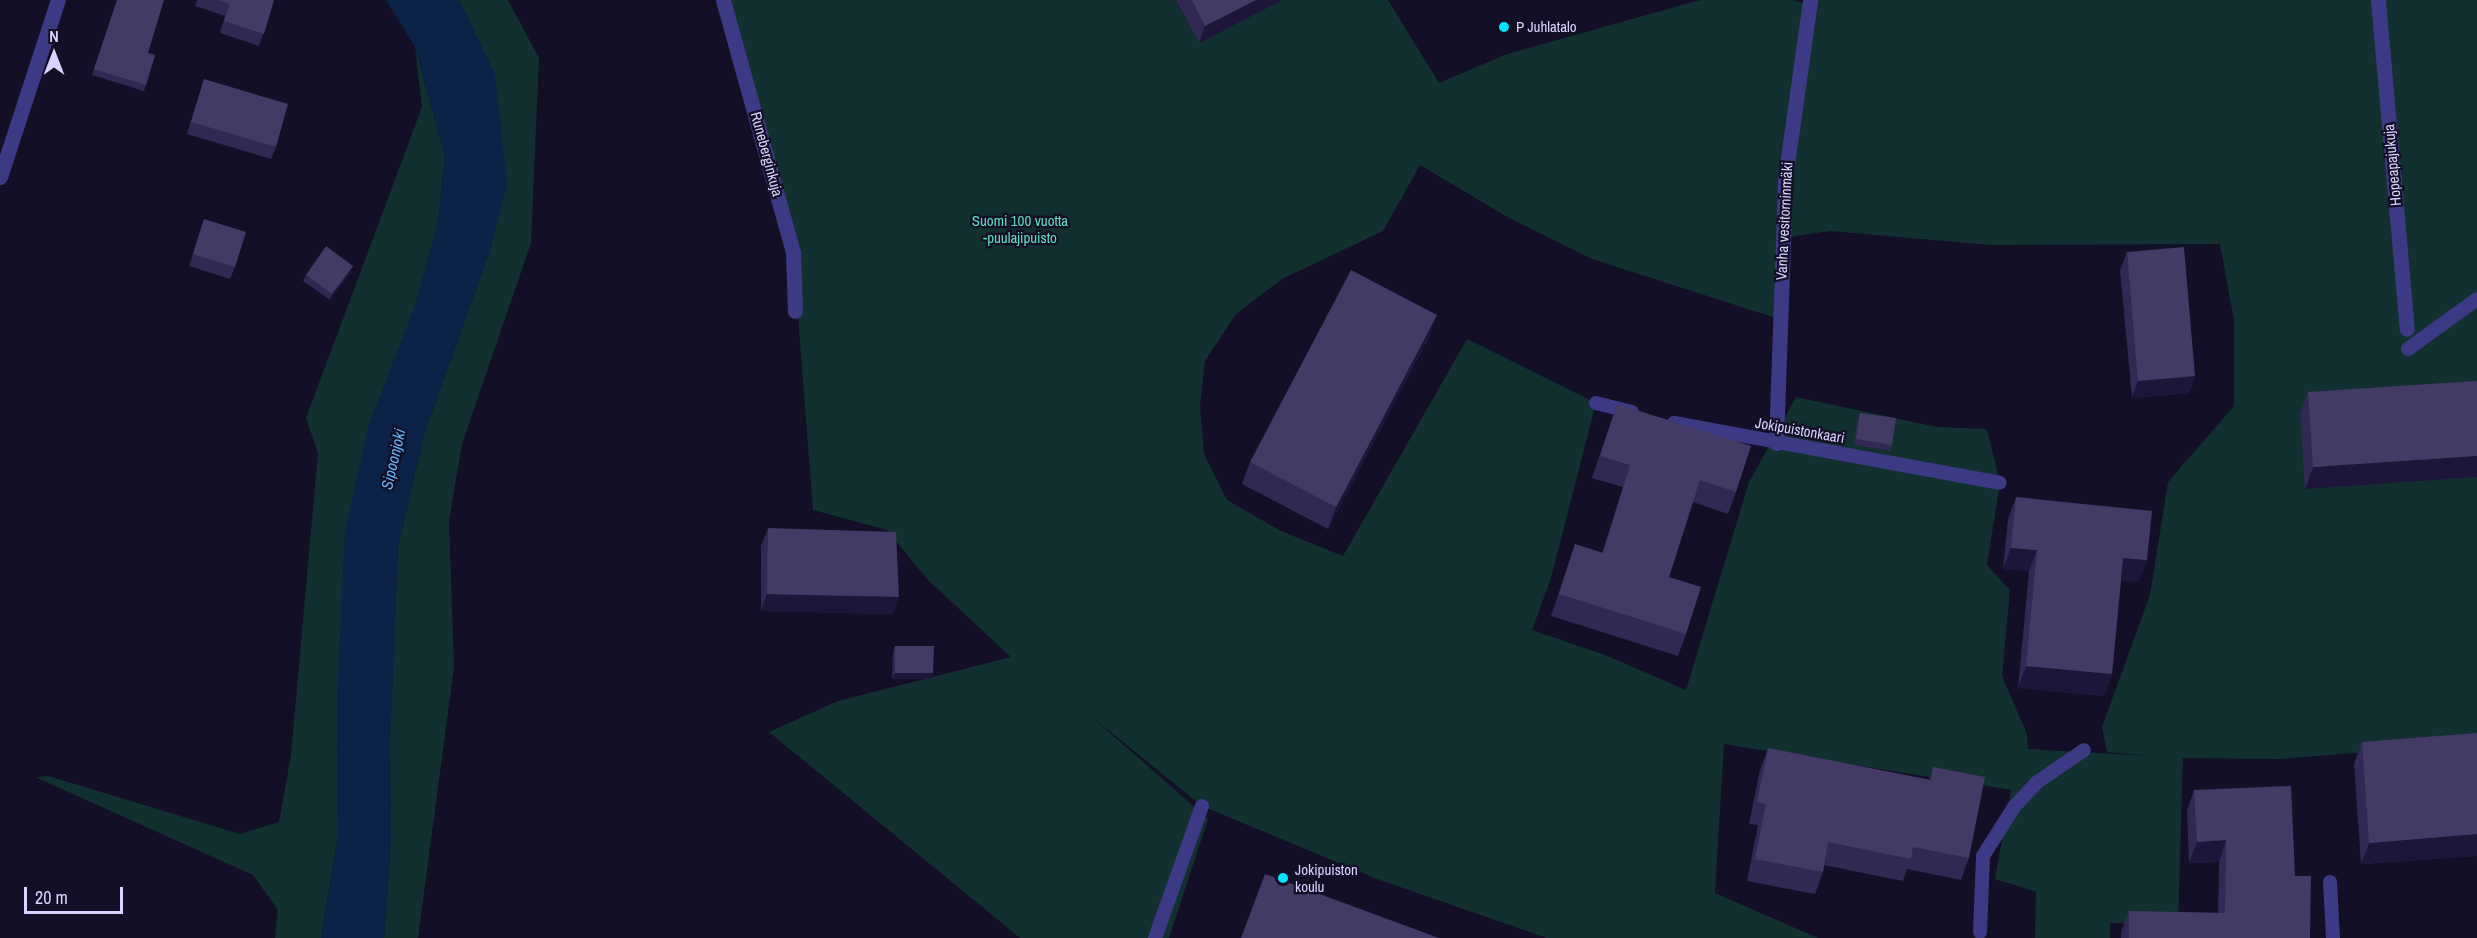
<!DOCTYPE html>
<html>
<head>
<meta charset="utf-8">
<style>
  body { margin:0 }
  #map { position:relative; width:2477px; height:938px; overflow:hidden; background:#130f26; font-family:"Archivo Narrow",sans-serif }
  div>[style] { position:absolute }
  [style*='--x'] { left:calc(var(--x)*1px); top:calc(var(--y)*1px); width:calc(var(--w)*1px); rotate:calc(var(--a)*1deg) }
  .green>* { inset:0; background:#12302f }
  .water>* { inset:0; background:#0c2248 }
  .service>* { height:14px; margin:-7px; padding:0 7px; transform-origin:7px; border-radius:7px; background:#3d3a85 }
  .minor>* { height:15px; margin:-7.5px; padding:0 7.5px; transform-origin:7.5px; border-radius:7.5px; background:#3d3a85 }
  .wall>* { inset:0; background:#312854 }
  .shaded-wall>* { inset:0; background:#1d163a }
  .building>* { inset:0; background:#433a66 }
  .dots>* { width:16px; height:16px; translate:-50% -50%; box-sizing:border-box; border:3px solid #130f26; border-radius:50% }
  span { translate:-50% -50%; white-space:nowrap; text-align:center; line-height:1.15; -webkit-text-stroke:4.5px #130f26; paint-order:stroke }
  .poi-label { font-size:15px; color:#d9d4ff }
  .left { translate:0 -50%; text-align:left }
  .street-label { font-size:15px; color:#d9d4ff }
  .park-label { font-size:15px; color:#5fe0c0 }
  .water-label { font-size:16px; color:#62b6ff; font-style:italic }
  .north { position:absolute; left:24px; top:24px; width:60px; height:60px; -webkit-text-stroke:4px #130f26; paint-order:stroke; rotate:0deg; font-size:16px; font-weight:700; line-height:24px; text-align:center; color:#d9d4ff }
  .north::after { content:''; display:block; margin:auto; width:21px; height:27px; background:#d9d4ff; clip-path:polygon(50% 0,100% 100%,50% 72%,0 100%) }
  .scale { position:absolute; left:24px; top:887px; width:99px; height:27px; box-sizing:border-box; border:3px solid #d9d4ff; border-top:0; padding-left:8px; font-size:18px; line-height:21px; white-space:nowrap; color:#d9d4ff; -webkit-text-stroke:4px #130f26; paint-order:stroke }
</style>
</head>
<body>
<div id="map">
  <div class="green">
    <div style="clip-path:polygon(459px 0,508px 0,539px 58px,531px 243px,462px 444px,449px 521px,454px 667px,418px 938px,384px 938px,391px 839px,390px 741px,398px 547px,424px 434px,490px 250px,507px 183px,473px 31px)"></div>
    <div style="clip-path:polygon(evenodd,723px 0,1176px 0,1199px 43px,1282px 0,1388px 0,1439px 83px,1507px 54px,1700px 0,1793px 0,1809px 5px,1810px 0,2477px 0,2477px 744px,2277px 759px,2183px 758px,2178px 925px,2110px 923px,2110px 938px,2035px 938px,2036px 892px,1995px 879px,2011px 790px,1724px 744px,1715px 893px,1818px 938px,1547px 938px,1377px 879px,1202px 806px,1092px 717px,1208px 819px,1169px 938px,1020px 938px,769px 732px,838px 701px,1011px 657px,928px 580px,887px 530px,813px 510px,793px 252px,723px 0,1420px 165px,1509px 218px,1592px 259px,1779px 319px,1782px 238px,1830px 231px,1990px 245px,2220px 244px,2234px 320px,2234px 406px,2168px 482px,2150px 595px,2102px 727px,2107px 752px,2150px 756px,2028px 749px,2027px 734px,2002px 676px,2010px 590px,1987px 565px,2000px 483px,1987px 429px,1937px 427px,1796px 397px,1749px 482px,1686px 690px,1605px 655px,1532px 630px,1551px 578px,1596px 403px,1467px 339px,1343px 556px,1281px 531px,1227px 500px,1204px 454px,1200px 406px,1205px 361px,1236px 314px,1282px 279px,1383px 231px,1420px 165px)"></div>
    <div style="clip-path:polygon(415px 47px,445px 156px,438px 223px,416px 303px,337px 697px,338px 837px,321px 938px,275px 938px,278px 910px,253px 875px,35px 777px,48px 776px,240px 834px,279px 822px,291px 755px,318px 453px,306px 418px,422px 107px)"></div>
  </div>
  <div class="water">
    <div style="clip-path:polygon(386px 0,459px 0,495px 74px,507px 183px,490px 250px,424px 434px,398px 547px,390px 741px,391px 839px,384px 938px,321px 938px,338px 837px,337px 697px,345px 532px,368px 427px,416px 303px,438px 223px,445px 156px,415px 47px)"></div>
  </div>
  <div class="service">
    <div style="--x:2408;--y:349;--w:85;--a:-35.9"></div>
    <div style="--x:1596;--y:403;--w:37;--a:14"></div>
    <div style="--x:1674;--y:423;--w:331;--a:10.4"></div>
    <div style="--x:2330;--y:882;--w:56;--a:86.9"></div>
    <div style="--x:1980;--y:932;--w:76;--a:-87.7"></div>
    <div style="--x:1983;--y:856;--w:58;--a:-57.7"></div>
    <div style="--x:2014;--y:807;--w:33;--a:-47"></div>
    <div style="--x:2036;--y:783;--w:58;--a:-34.5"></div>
    <div style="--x:1155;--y:938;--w:140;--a:-70.4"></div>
  </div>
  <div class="minor">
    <div style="--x:723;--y:0;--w:262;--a:74.5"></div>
    <div style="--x:793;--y:252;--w:59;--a:88.1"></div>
    <div style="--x:2378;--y:0;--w:330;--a:85"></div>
    <div style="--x:0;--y:177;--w:186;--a:-71.9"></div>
    <div style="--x:1776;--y:443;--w:264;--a:-88"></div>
    <div style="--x:1785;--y:179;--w:181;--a:-82"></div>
  </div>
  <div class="wall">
    <div style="clip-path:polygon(117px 0,148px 53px,155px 55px,144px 91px,92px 75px)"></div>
    <div style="clip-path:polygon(197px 0,274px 0,259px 46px,220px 33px,225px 16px,195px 6px)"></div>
    <div style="clip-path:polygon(1176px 0,1282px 0,1199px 43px)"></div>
    <div style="clip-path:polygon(204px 79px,276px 147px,271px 159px,187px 134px)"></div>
    <div style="clip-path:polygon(204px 219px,235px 267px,230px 279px,189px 266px)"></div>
    <div style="clip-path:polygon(2127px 252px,2195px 376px,2189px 393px,2132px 398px,2120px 270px)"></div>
    <div style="clip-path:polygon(353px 266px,351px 272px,330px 300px,303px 281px,306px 275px)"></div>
    <div style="clip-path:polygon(1429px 337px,1328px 529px,1242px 484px,1250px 462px)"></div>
    <div style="clip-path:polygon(2477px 381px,2305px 489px,2300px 414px,2308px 392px)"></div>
    <div style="clip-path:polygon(1617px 404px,1736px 492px,1728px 514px,1693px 502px,1669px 577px,1686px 634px,1678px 656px,1551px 616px,1575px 544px,1602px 553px,1623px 487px,1592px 478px)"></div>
    <div style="clip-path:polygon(1860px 413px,1892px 445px,1890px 451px,1854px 445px,1858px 419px)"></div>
    <div style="clip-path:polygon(2016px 497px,2147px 560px,2139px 582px,2121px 580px,2112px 674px,2104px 696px,2018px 688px,2029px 571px,2003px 569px,2008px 519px)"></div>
    <div style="clip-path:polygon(768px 528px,893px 614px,761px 611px,761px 546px)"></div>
    <div style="clip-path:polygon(895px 646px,933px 673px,931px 679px,892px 679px,893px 652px)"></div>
    <div style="clip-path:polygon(2477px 733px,2477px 856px,2361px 864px,2354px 764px,2362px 742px)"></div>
    <div style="clip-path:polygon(1768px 748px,1929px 780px,1933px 767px,1969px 858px,1961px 880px,1907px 869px,1903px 881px,1824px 865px,1823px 872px,1815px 894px,1747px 881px,1758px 825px,1749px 824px,1760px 770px)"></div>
    <div style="clip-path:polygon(2194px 790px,2295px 876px,2310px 938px,2121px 938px,2121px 932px,2129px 911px,2218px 913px,2219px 862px,2189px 863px,2187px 811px)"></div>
  </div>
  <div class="shaded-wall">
    <div style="clip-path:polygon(1256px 0,1282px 0,1199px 43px,1205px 26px)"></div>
    <div style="clip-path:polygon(353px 266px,351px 272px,330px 300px,332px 294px)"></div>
    <div style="clip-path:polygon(1437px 315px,1429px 337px,1328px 529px,1336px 507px)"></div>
    <div style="clip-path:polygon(2195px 376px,2189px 393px,2132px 398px,2138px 381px)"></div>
    <div style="clip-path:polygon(2477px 456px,2477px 477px,2305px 489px,2313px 467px)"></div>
    <div style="clip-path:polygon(2011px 548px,2037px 550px,2029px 571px,2003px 569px)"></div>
    <div style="clip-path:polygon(2123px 558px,2147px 560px,2139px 582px,2116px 580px)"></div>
    <div style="clip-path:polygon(767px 594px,899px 597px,893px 614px,761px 611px)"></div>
    <div style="clip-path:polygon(2026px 666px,2112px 674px,2104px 696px,2018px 688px)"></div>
    <div style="clip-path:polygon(895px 673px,933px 673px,931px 679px,892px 679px)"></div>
    <div style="clip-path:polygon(2477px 834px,2477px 856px,2361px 864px,2369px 843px)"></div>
    <div style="clip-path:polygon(2226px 840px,2219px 862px,2189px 863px,2197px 842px)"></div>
  </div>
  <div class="building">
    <div style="clip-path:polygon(117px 0,164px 0,148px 53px,155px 55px,146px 85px,94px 69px)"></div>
    <div style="clip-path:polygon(218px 0,274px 0,264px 34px,224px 21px,230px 4px)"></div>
    <div style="clip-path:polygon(1192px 0,1256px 0,1205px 26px)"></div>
    <div style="clip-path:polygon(204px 79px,288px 104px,276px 147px,191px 122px)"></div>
    <div style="clip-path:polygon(204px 219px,246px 232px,235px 267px,193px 254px)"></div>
    <div style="clip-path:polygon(326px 246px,353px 266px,332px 294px,306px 275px)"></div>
    <div style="clip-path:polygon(2184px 247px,2195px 376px,2138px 381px,2127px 252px)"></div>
    <div style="clip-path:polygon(1351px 270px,1437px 315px,1336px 507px,1250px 462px)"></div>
    <div style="clip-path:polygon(2477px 381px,2477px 456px,2313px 467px,2308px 392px)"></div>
    <div style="clip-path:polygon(1617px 404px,1751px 446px,1736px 492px,1700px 480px,1669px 577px,1701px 587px,1686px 634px,1559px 594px,1575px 544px,1603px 553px,1630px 465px,1600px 456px)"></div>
    <div style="clip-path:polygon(1860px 413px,1896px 418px,1892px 445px,1856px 439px)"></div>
    <div style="clip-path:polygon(2016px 497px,2152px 511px,2147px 560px,2123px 558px,2112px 674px,2026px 666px,2037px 550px,2011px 548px)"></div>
    <div style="clip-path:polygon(768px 528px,896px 532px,899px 597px,767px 594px)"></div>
    <div style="clip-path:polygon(895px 646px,934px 646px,933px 673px,895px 673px)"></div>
    <div style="clip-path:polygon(2477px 733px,2477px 834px,2369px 843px,2362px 742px)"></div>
    <div style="clip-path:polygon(1768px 748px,1931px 780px,1933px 767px,1985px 777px,1969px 858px,1913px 847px,1911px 859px,1828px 842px,1823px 872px,1755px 859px,1766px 804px,1757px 802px)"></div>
    <div style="clip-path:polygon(2291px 786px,2295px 876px,2311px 876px,2310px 938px,2129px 938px,2129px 911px,2225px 913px,2226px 840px,2197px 842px,2194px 790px)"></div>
    <div style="clip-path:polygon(1265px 874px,1439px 938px,1241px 938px)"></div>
  </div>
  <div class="dots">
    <div style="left:1504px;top:27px;background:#00e5ff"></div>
    <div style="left:1283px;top:878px;background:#00e5ff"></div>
  </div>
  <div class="poi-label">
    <span class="left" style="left:1516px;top:27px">P Juhlatalo</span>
    <span class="left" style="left:1295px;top:878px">Jokipuiston<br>koulu</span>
  </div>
  <div class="street-label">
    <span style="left:767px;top:154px;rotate:75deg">Runeberginkuja</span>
    <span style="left:2392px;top:165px;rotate:-95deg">Hopeapajukuja</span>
    <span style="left:1784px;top:221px;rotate:-87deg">Vanha vesitorninmäki</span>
    <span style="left:1800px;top:430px;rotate:10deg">Jokipuistonkaari</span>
  </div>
  <div class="park-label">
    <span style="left:1020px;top:229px">Suomi 100 vuotta<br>-puulajipuisto</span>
  </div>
  <div class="water-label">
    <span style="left:393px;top:459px;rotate:-77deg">Sipoonjoki</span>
  </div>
  <div class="north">N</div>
  <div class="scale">20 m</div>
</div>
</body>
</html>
